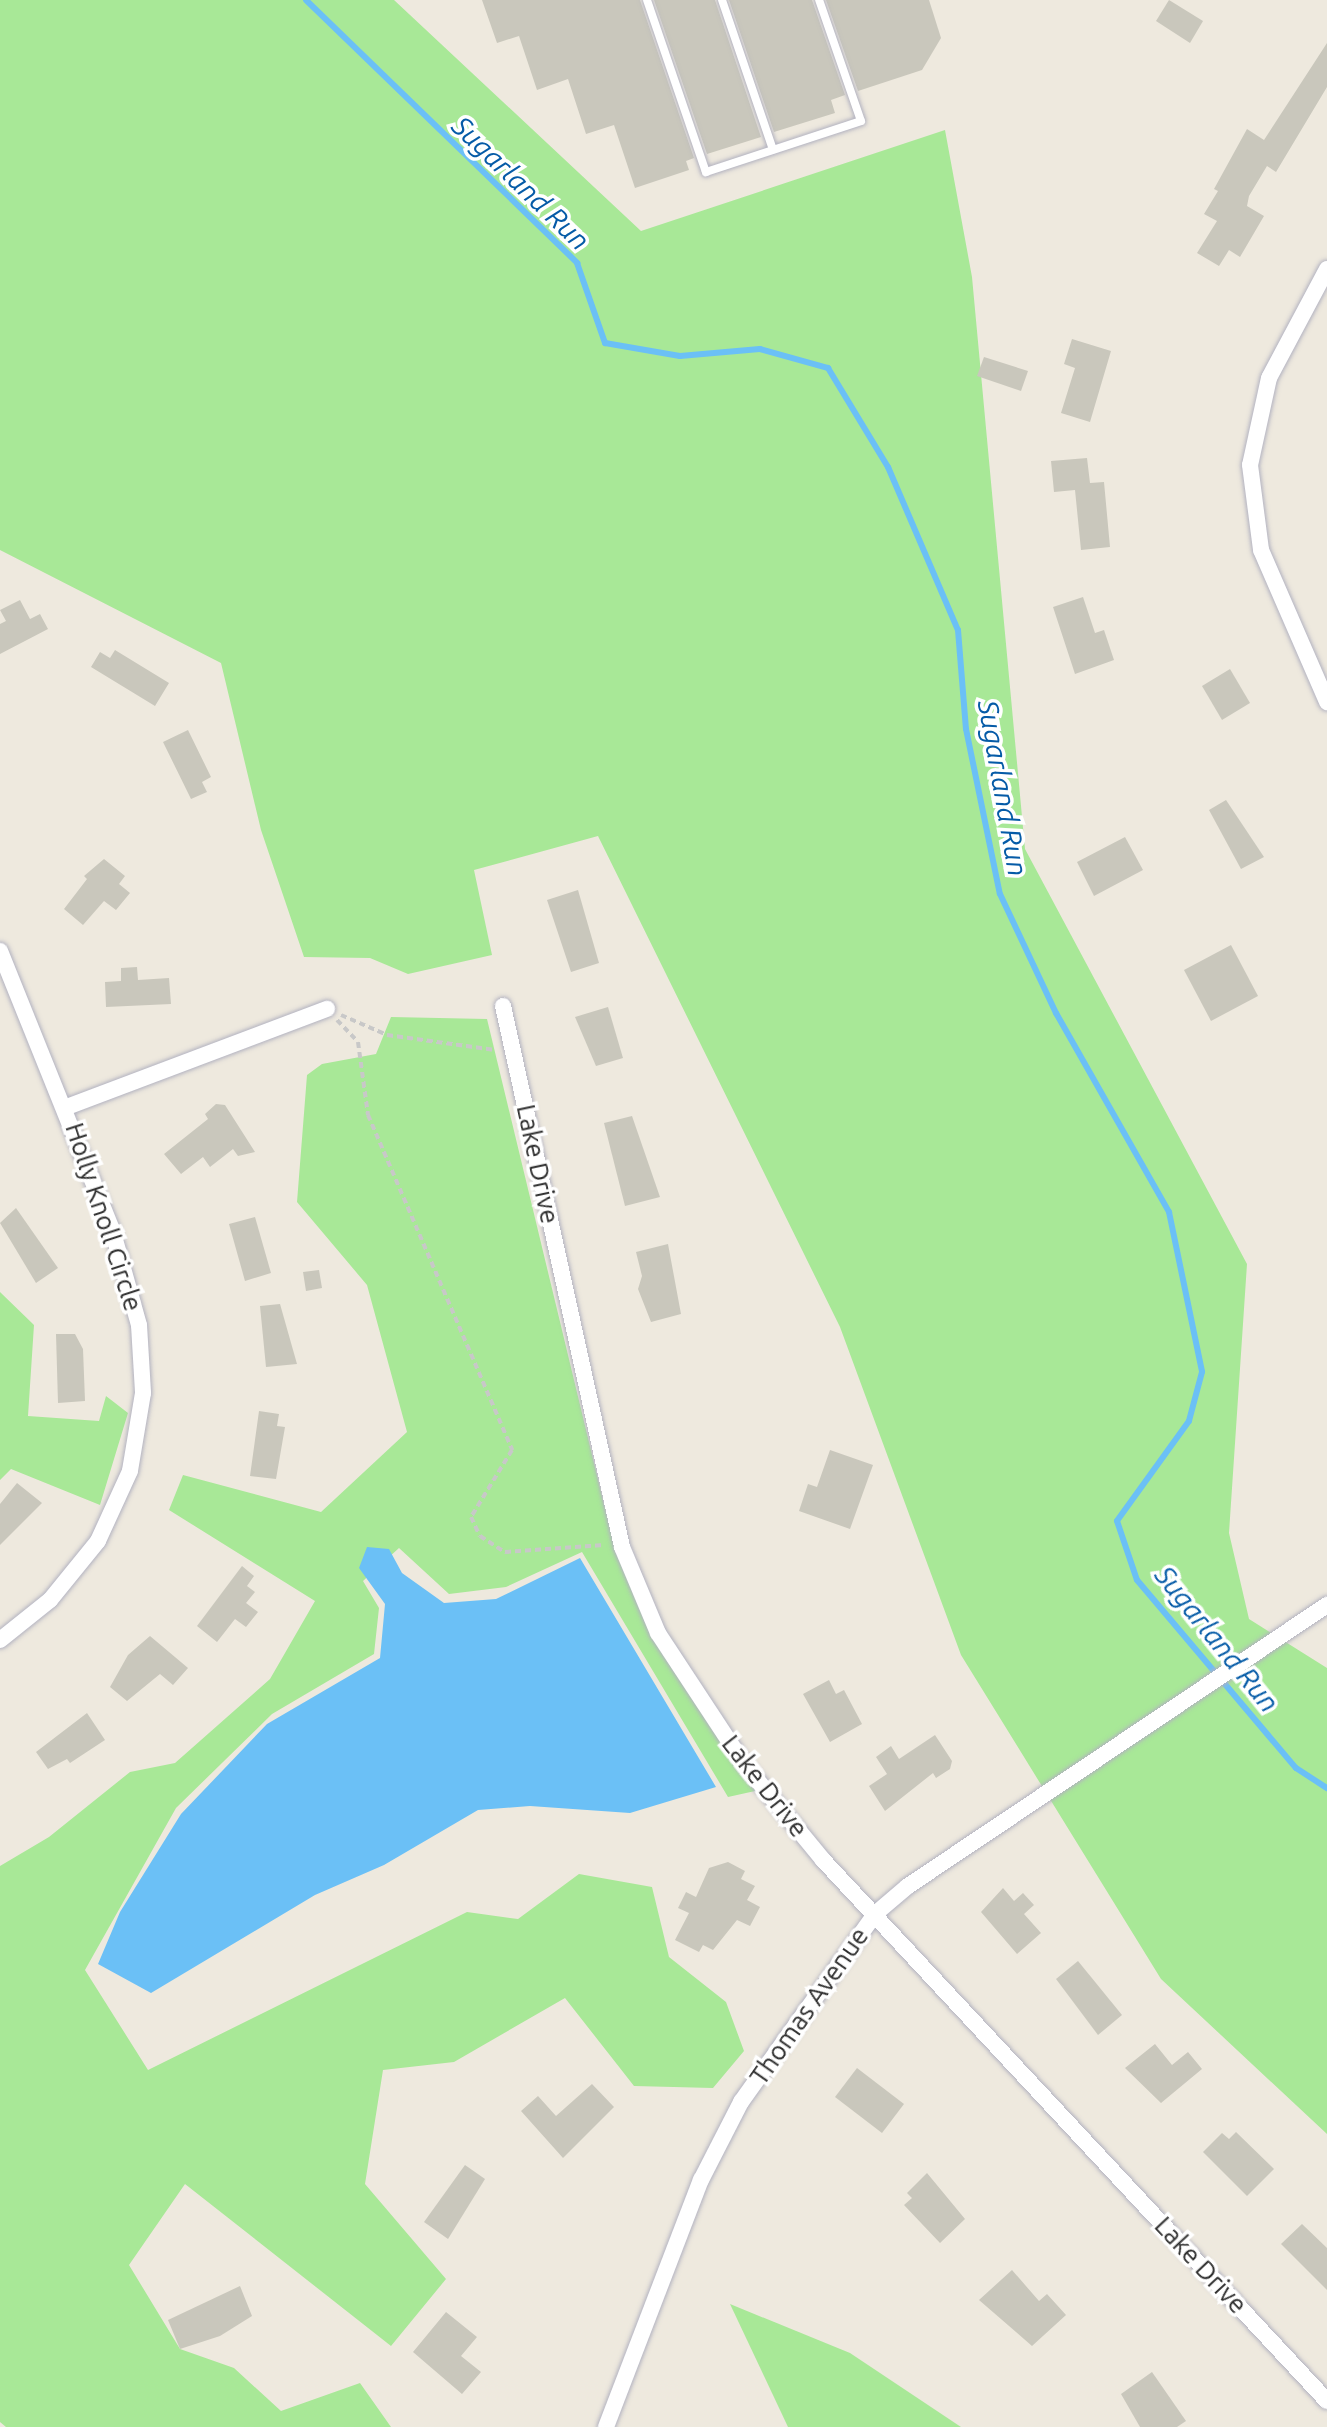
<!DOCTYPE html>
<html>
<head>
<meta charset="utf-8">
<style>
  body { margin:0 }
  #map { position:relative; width:1327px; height:2427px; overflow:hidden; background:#eee9de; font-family:Ubuntu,sans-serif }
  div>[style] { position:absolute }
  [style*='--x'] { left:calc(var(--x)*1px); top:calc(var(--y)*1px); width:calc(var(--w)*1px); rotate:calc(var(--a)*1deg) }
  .green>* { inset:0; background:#a8e897 }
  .water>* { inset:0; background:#6bc0f6 }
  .stream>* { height:6px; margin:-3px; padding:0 3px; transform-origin:3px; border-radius:3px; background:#6bc0f6 }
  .building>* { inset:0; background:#c9c7bc }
  .path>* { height:4px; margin-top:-2px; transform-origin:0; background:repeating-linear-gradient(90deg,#c8c8c8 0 6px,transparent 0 10px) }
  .roads { filter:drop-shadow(0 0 2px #b2b2c0) drop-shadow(0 0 2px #b2b2c0) }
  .lane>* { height:8px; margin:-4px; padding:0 4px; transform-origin:4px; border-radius:4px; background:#fff }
  .street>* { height:16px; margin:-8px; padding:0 8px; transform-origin:8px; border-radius:8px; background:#fff }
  span { translate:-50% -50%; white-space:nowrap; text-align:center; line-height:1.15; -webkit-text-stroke:7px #fff; paint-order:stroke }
  .street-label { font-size:26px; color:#2c2c2c }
  .water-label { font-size:28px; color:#055ba7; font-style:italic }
</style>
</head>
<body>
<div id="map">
  <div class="green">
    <div style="clip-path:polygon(0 0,394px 0,641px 231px,945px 130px,972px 277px,1025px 849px,1247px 1264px,1229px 1533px,1249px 1619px,1327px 1668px,1327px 2134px,1161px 1979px,961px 1655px,840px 1327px,598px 836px,474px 870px,492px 955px,408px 974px,370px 958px,304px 957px,261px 830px,221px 663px,0 550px)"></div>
    <div style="clip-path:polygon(391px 1017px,487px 1019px,616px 1554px,664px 1656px,755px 1791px,728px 1797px,582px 1552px,506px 1587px,449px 1594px,399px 1548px,363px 1581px,379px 1608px,374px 1654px,272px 1714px,176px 1808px,85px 1970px,148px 2070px,467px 1912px,518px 1919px,579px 1874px,652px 1887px,669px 1957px,726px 2002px,744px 2051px,713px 2088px,634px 2086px,565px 1998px,454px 2062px,383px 2070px,365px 2184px,446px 2279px,391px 2346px,185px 2184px,129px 2265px,180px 2349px,234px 2368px,281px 2411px,360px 2383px,391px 2427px,6px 2427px,0 2422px,0 1866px,49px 1837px,130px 1772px,175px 1763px,270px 1679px,315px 1601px,169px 1510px,183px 1475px,321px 1512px,407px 1432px,367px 1285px,297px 1202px,307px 1075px,322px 1064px,376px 1054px)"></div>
    <div style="clip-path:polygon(0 1292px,34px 1325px,28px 1416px,99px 1421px,106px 1396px,128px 1413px,100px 1505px,11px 1469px,0 1480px)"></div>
    <div style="clip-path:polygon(730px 2304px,850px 2353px,961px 2427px,788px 2427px)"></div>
  </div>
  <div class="water">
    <div style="clip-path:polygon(367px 1547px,389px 1549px,402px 1573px,444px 1603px,496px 1599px,580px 1558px,716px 1787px,630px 1813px,530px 1806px,478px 1810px,384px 1865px,315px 1895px,151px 1993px,98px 1964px,120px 1912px,181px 1814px,267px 1724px,380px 1658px,385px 1604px,359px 1568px)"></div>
  </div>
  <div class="stream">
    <div style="--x:306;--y:0;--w:378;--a:44.1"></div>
    <div style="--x:577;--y:263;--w:85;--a:70.7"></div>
    <div style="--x:605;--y:343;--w:76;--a:9.8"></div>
    <div style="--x:680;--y:356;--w:80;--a:-5"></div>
    <div style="--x:760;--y:349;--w:71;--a:15.6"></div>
    <div style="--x:828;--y:368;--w:116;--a:58.8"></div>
    <div style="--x:888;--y:467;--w:177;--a:66.8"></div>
    <div style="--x:958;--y:630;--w:99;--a:85.4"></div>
    <div style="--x:966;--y:729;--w:168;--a:78.4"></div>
    <div style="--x:1000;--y:894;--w:132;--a:64.8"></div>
    <div style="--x:1056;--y:1013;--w:229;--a:60.4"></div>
    <div style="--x:1169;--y:1212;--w:163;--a:78.3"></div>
    <div style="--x:1202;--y:1372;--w:51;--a:104.9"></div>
    <div style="--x:1189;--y:1421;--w:123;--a:125.8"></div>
    <div style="--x:1117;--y:1521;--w:62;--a:71.3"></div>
    <div style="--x:1137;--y:1580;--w:246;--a:49.8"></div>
    <div style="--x:1296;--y:1768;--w:37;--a:33"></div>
  </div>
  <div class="building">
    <div style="clip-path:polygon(482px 0,640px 0,694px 158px,686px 161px,689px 170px,635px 188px,614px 125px,586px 134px,568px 79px,537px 90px,519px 36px,497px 43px)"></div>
    <div style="clip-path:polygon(654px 0,715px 0,761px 137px,707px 154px)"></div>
    <div style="clip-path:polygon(729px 0,812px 0,845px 95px,831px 100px,835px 113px,774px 132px)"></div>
    <div style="clip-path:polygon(826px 0,929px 0,941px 38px,922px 70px,858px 91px)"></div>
    <div style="clip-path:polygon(1169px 0,1203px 21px,1190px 43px,1156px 21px)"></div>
    <div style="clip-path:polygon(1327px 43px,1327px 87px,1276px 172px,1267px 166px,1249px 196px,1247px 206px,1264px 216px,1240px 257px,1229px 250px,1219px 266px,1197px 253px,1217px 221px,1204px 214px,1218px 191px,1214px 189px,1247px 129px,1264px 140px)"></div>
    <div style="clip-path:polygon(1072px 339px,1111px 351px,1090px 422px,1061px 413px,1075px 368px,1064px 364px)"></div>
    <div style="clip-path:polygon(984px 357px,1028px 371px,1021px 391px,977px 376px)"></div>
    <div style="clip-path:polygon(1087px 458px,1090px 483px,1104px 482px,1110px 547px,1081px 550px,1075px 490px,1054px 492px,1051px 461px)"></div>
    <div style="clip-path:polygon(1083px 597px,1095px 633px,1104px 630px,1114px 660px,1075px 674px,1053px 607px)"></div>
    <div style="clip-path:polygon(20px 600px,30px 619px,40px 614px,48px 629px,0 654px,0 624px,6px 621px,0 610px)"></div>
    <div style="clip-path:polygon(115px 650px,169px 683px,155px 706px,91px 667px,100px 652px,110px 658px)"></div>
    <div style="clip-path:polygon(1230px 669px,1250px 703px,1222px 720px,1202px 686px)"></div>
    <div style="clip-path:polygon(188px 730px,211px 777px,202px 782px,207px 792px,191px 799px,163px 742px)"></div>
    <div style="clip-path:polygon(1226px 800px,1264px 857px,1241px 869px,1209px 810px)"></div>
    <div style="clip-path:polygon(1125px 837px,1143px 870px,1094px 896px,1077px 862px)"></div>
    <div style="clip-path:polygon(104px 859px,125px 876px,119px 884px,130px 893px,116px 910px,104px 901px,83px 925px,64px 909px,87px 879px,84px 876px)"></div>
    <div style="clip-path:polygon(578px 890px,599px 963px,571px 972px,547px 900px)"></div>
    <div style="clip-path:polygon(1231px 945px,1258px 996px,1211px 1021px,1184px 970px)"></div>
    <div style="clip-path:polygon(137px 967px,138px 980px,169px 978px,171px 1004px,106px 1007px,105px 982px,121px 981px,121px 968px)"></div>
    <div style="clip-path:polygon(608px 1007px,623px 1058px,596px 1066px,575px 1017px)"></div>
    <div style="clip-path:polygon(216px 1104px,225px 1105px,255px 1152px,238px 1156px,233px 1149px,210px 1167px,203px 1157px,181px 1174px,164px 1154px,208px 1119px,205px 1114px)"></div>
    <div style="clip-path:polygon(632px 1116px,660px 1197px,625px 1206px,604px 1123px)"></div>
    <div style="clip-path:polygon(16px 1208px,58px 1268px,36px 1283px,0 1223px)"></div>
    <div style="clip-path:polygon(255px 1217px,271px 1273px,245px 1281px,229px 1224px)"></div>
    <div style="clip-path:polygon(668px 1244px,681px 1314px,651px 1322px,638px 1289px,642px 1276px,636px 1252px)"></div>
    <div style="clip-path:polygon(319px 1270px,322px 1288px,306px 1291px,303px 1272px)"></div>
    <div style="clip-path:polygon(280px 1304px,297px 1364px,266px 1367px,260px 1306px)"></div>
    <div style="clip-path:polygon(56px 1334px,75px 1334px,83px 1349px,85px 1401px,58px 1403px)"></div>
    <div style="clip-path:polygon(259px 1411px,279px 1414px,277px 1426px,285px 1427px,276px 1479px,250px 1476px)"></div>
    <div style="clip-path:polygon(830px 1450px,873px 1465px,850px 1529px,799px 1511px,808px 1484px,817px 1487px)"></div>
    <div style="clip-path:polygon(17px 1483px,42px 1503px,0 1545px,0 1504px)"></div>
    <div style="clip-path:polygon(242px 1566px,254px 1576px,247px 1586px,255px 1592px,246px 1603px,258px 1612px,246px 1627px,235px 1619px,217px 1642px,197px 1626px)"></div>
    <div style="clip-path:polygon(150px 1636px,188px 1668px,173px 1685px,160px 1674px,127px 1701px,110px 1687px,128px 1655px)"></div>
    <div style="clip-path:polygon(829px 1680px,836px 1694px,844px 1690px,862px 1724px,830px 1742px,803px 1694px)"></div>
    <div style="clip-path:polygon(87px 1713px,105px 1740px,70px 1763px,67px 1759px,48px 1769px,36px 1752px)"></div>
    <div style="clip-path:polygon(935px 1735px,952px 1761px,950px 1769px,936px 1778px,933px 1773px,885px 1811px,869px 1786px,887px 1774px,876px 1757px,891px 1746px,899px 1759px)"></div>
    <div style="clip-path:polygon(728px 1862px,745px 1871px,741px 1879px,755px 1886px,747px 1900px,760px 1907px,750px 1926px,737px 1920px,713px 1950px,703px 1945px,699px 1952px,675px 1940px,689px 1913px,678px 1908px,686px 1892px,696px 1897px,709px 1868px)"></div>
    <div style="clip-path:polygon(1003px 1888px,1014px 1901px,1023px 1893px,1034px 1905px,1024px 1914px,1041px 1933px,1017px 1954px,981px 1912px)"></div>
    <div style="clip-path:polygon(1078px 1961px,1122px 2015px,1098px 2035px,1056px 1979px)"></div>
    <div style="clip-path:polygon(1155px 2044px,1172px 2065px,1188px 2052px,1202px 2069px,1161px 2103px,1125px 2068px)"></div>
    <div style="clip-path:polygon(857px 2068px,904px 2104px,882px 2133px,835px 2097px)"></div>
    <div style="clip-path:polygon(592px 2084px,614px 2107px,563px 2158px,521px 2111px,538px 2096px,556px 2116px)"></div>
    <div style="clip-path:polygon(1236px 2132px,1274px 2169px,1247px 2196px,1203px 2152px,1222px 2133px,1229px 2139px)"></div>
    <div style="clip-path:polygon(465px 2165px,485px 2179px,448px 2239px,424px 2222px)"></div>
    <div style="clip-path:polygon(927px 2173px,965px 2219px,940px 2243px,904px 2205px,912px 2198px,907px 2193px)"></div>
    <div style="clip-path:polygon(1302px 2224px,1327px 2248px,1327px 2290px,1281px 2244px)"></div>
    <div style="clip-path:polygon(1012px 2270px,1039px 2301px,1047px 2294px,1066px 2315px,1032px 2346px,979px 2300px)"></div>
    <div style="clip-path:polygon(240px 2286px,252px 2316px,220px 2336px,180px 2349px,168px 2320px)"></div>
    <div style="clip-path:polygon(446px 2312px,477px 2337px,461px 2356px,481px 2372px,462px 2394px,413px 2352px)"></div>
    <div style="clip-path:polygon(1152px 2372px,1186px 2421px,1177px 2427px,1140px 2427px,1121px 2394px)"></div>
  </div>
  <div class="path">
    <div style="--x:341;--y:1015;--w:50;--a:23.5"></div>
    <div style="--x:387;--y:1035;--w:109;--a:7.9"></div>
    <div style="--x:337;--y:1020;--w:30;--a:46"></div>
    <div style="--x:358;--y:1042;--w:74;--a:82.2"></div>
    <div style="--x:368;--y:1115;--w:365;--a:66.7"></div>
    <div style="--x:512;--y:1450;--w:79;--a:121.5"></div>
    <div style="--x:471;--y:1517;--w:21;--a:65"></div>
    <div style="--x:480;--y:1536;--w:30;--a:33"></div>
    <div style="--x:505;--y:1552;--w:99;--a:-4"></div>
  </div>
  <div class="roads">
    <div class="lane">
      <div style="--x:647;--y:0;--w:182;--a:71.1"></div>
      <div style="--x:706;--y:172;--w:163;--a:-18.2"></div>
      <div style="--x:861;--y:121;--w:128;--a:-109.1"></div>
      <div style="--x:722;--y:0;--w:158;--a:71.2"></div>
    </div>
    <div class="street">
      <div style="--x:1327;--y:269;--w:123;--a:118"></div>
      <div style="--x:1269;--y:378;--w:89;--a:102.3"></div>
      <div style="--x:1250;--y:465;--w:86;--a:82.6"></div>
      <div style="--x:1261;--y:550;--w:166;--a:66.5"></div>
      <div style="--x:0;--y:951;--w:300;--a:68.1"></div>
      <div style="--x:112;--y:1229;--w:100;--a:74.3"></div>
      <div style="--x:139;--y:1325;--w:68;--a:86.6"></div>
      <div style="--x:143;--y:1393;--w:79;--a:99.5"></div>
      <div style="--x:130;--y:1471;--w:77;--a:114.6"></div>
      <div style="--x:98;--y:1541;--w:76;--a:129.1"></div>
      <div style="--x:50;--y:1600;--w:64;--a:141.3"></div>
      <div style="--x:503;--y:1006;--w:554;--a:77.59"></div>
      <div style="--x:622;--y:1547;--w:93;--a:67.3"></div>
      <div style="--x:658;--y:1633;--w:157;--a:56.7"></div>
      <div style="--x:744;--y:1764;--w:124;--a:50.5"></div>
      <div style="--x:823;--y:1860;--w:739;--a:47.03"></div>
      <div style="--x:67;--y:1107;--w:278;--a:-20.7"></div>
      <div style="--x:606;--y:2427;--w:265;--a:-69"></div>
      <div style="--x:701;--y:2180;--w:88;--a:-62.9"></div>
      <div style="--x:741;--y:2102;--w:231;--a:-54.5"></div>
      <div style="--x:875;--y:1914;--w:43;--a:-40.3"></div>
      <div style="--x:908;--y:1886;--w:505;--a:-33.85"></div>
    </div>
  </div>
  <div class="street-label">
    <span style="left:538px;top:1164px;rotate:78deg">Lake Drive</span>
    <span style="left:104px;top:1217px;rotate:72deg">Holly Knoll Circle</span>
    <span style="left:765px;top:1786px;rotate:52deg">Lake Drive</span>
    <span style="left:809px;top:2006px;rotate:-55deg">Thomas Avenue</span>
    <span style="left:1201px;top:2265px;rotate:47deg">Lake Drive</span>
  </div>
  <div class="water-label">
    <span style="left:521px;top:183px;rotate:44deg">Sugarland Run</span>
    <span style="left:1003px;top:788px;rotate:80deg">Sugarland Run</span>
    <span style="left:1217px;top:1639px;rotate:51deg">Sugarland Run</span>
  </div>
</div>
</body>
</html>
